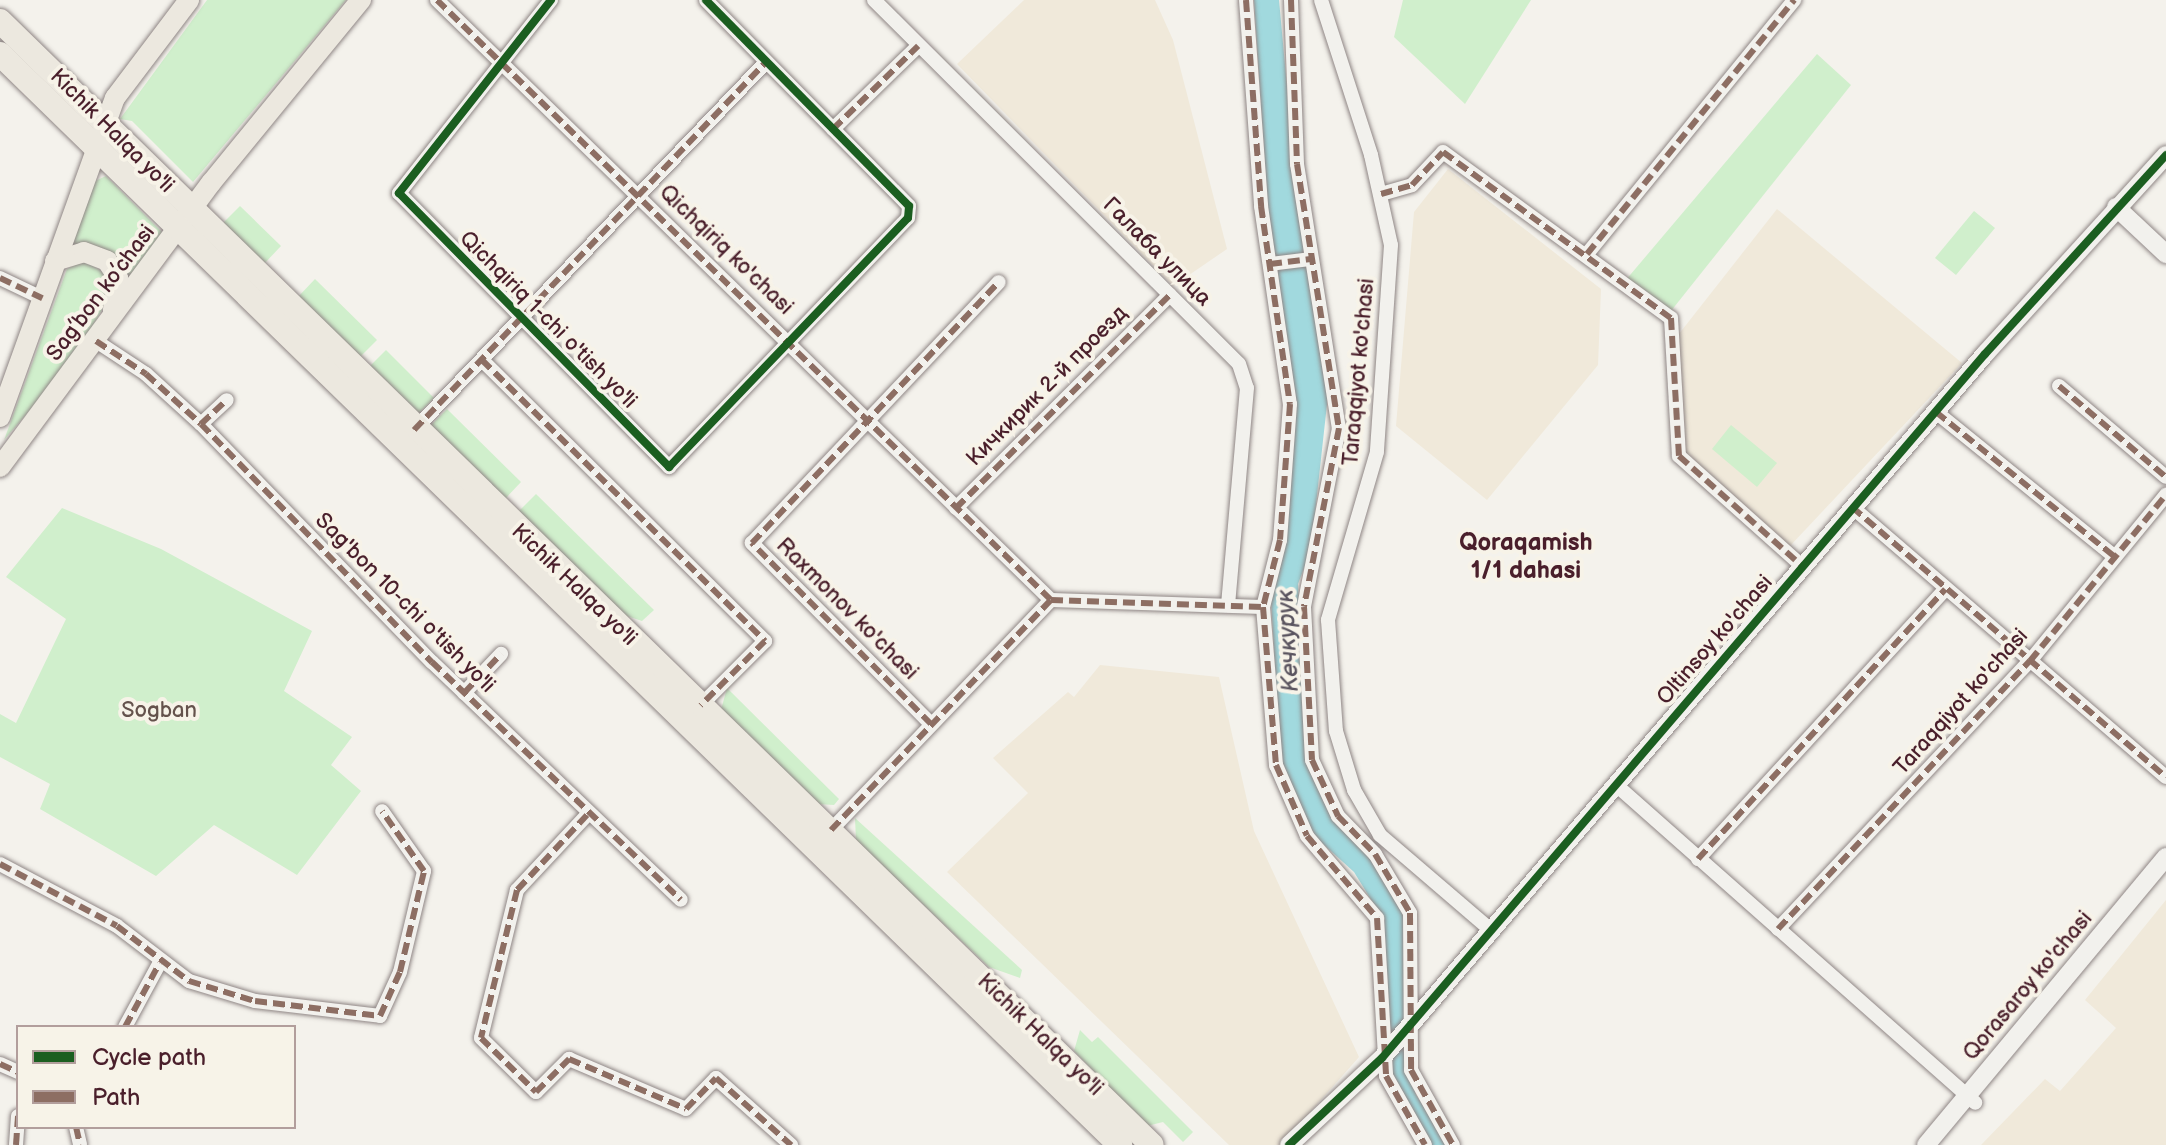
<!DOCTYPE html>
<html>
<head>
<meta charset="utf-8">
<style>
  body { margin:0 }
  #map { position:relative; width:2166px; height:1145px; overflow:hidden; background:#f4f2ec; font-family:"Balsamiq Sans",sans-serif }
  div>[style] { position:absolute }
  [style*='--x'] { left:calc(var(--x)*1px); top:calc(var(--y)*1px); width:calc(var(--w)*1px); rotate:calc(var(--a)*1deg) }
  .built>* { inset:0; background:#f0e9da }
  .green>* { inset:0; background:#d0efcc }
  .water>* { inset:0; background:#a1d9de }
  .roads { filter:drop-shadow(0 0 2px #8f8685) drop-shadow(0 0 2px #8f8685) }
  .street>* { height:14px; margin:-7px; padding:0 7px; transform-origin:7px; border-radius:7px; background:#f2f1ed }
  .secondary>* { height:18px; margin:-9px; padding:0 9px; transform-origin:9px; border-radius:9px; background:#f2f1ed }
  .primary>* { height:20px; margin:-10px; padding:0 10px; transform-origin:10px; border-radius:10px; background:#ece8df }
  .highway>* { height:24px; margin:-12px; padding:0 12px; transform-origin:12px; border-radius:12px; background:#ece8df }
  .quiet>* { height:6px; margin-top:-3px; transform-origin:0; background:repeating-linear-gradient(90deg,#8d6e63 0 12px,transparent 0 18px) }
  .cycleway>* { height:8px; margin:-4px; padding:0 4px; transform-origin:4px; border-radius:4px; background:#1b5e20 }
  span { translate:-50% -50%; white-space:nowrap; text-align:center; line-height:1.15; -webkit-text-stroke:8px #f7f3e8; paint-order:stroke }
  .street-label { font-size:22px; color:#4a1f2b }
  .park-label { font-size:22px; color:#64524c }
  .neighbourhood-label { font-size:24px; color:#4a1f2b; font-weight:700 }
  .water-label { font-size:24px; color:#5a545f; font-style:italic }
  .legend { position:absolute; left:16px; top:1025px; width:280px; height:104px; box-sizing:border-box; background:#f7f3e8; border:2px solid #b29e9c; margin:0; padding:10px 14px; list-style:none; font-size:24px; color:#4a1f2b }
  .legend li { display:flex; align-items:center; gap:16px; height:40px }
  .legend b { width:40px; border:2px solid #b29e9c }
</style>
</head>
<body>
<div id="map">
  <div class="built">
    <div style="clip-path:polygon(1024px 0,1155px 0,1173px 40px,1227px 249px,1173px 286px,957px 64px)"></div>
    <div style="clip-path:polygon(1448px 169px,1601px 289px,1598px 365px,1487px 500px,1396px 426px,1414px 212px)"></div>
    <div style="clip-path:polygon(1777px 209px,1962px 363px,1790px 546px,1676px 461px,1675px 339px)"></div>
    <div style="clip-path:polygon(1100px 665px,1219px 677px,1254px 831px,1359px 1057px,1281px 1145px,1229px 1145px,947px 872px,1028px 793px,993px 758px,1068px 692px,1074px 697px)"></div>
    <div style="clip-path:polygon(2166px 900px,2166px 1145px,1981px 1145px,2045px 1079px,2060px 1091px,2116px 1028px,2085px 1000px)"></div>
  </div>
  <div class="green">
    <div style="clip-path:polygon(207px 0,346px 0,193px 182px,132px 121px,120px 119px)"></div>
    <div style="clip-path:polygon(1403px 0,1531px 0,1465px 104px,1394px 37px)"></div>
    <div style="clip-path:polygon(1817px 54px,1851px 85px,1667px 316px,1625px 281px)"></div>
    <div style="clip-path:polygon(106px 176px,162px 232px,126px 286px,71px 245px,93px 182px)"></div>
    <div style="clip-path:polygon(240px 206px,281px 246px,263px 265px,221px 225px)"></div>
    <div style="clip-path:polygon(1974px 211px,1995px 228px,1956px 275px,1935px 258px)"></div>
    <div style="clip-path:polygon(84px 261px,110px 276px,107px 301px,73px 360px,4px 440px,67px 269px)"></div>
    <div style="clip-path:polygon(315px 279px,377px 340px,358px 359px,297px 298px)"></div>
    <div style="clip-path:polygon(386px 350px,434px 398px,417px 415px,369px 367px)"></div>
    <div style="clip-path:polygon(447px 409px,521px 482px,505px 499px,430px 426px)"></div>
    <div style="clip-path:polygon(1731px 425px,1777px 463px,1757px 487px,1712px 449px)"></div>
    <div style="clip-path:polygon(536px 494px,654px 610px,642px 621px,624px 615px,518px 512px)"></div>
    <div style="clip-path:polygon(62px 508px,161px 549px,312px 631px,284px 691px,352px 737px,331px 765px,361px 791px,297px 875px,214px 825px,156px 876px,40px 809px,50px 784px,0 757px,0 714px,16px 723px,66px 619px,6px 577px)"></div>
    <div style="clip-path:polygon(727px 688px,839px 799px,834px 805px,817px 804px,721px 710px)"></div>
    <div style="clip-path:polygon(855px 818px,1022px 970px,1020px 978px,989px 967px,856px 841px)"></div>
    <div style="clip-path:polygon(1080px 1030px,1092px 1042px,1098px 1037px,1193px 1132px,1183px 1142px,1163px 1122px,1147px 1126px,1074px 1051px)"></div>
  </div>
  <div class="water">
    <div style="clip-path:polygon(1254px 0,1279px 0,1294px 163px,1329px 386px,1311px 550px,1298px 584px,1309px 760px,1407px 913px,1409px 1070px,1416px 1095px,1450px 1145px,1430px 1145px,1389px 1076px,1383px 919px,1354px 872px,1311px 833px,1281px 767px,1270px 583px,1285px 542px,1294px 404px,1270px 243px)"></div>
  </div>
  <div class="roads">
    <div class="street">
      <div style="--x:437;--y:0;--w:858;--a:44.34"></div>
      <div style="--x:551;--y:0;--w:246;--a:128.2"></div>
      <div style="--x:399;--y:193;--w:385;--a:45.4"></div>
      <div style="--x:669;--y:467;--w:345;--a:-46.2"></div>
      <div style="--x:908;--y:218;--w:12;--a:-85"></div>
      <div style="--x:909;--y:206;--w:289;--a:-134.6"></div>
      <div style="--x:874;--y:0;--w:515;--a:44.92"></div>
      <div style="--x:1239;--y:364;--w:25;--a:72"></div>
      <div style="--x:1247;--y:388;--w:218;--a:95"></div>
      <div style="--x:1246;--y:0;--w:207;--a:85.8"></div>
      <div style="--x:1261;--y:206;--w:200;--a:81.7"></div>
      <div style="--x:1290;--y:404;--w:136;--a:94.2"></div>
      <div style="--x:1280;--y:540;--w:69;--a:104.2"></div>
      <div style="--x:1263;--y:607;--w:159;--a:85.3"></div>
      <div style="--x:1276;--y:765;--w:77;--a:66.4"></div>
      <div style="--x:1307;--y:836;--w:108;--a:49.5"></div>
      <div style="--x:1377;--y:918;--w:158;--a:86.7"></div>
      <div style="--x:1386;--y:1076;--w:79;--a:60.5"></div>
      <div style="--x:1291;--y:0;--w:164;--a:87.9"></div>
      <div style="--x:1297;--y:164;--w:267;--a:81"></div>
      <div style="--x:1339;--y:428;--w:182;--a:101.1"></div>
      <div style="--x:1304;--y:607;--w:153;--a:87"></div>
      <div style="--x:1312;--y:760;--w:62;--a:65.1"></div>
      <div style="--x:1338;--y:816;--w:53;--a:45.8"></div>
      <div style="--x:1375;--y:854;--w:69;--a:59.3"></div>
      <div style="--x:1410;--y:913;--w:157;--a:89.6"></div>
      <div style="--x:1411;--y:1070;--w:86;--a:60.8"></div>
      <div style="--x:1321;--y:0;--w:163;--a:72.1"></div>
      <div style="--x:1371;--y:155;--w:92;--a:77.5"></div>
      <div style="--x:1391;--y:245;--w:207;--a:93.9"></div>
      <div style="--x:1377;--y:452;--w:175;--a:106.3"></div>
      <div style="--x:1328;--y:620;--w:111;--a:85.9"></div>
      <div style="--x:1336;--y:731;--w:62;--a:73"></div>
      <div style="--x:1354;--y:790;--w:52;--a:60"></div>
      <div style="--x:1380;--y:835;--w:146;--a:40.6"></div>
      <div style="--x:833;--y:129;--w:119;--a:-44.3"></div>
      <div style="--x:1381;--y:194;--w:32;--a:-16"></div>
      <div style="--x:1412;--y:185;--w:45;--a:-46.8"></div>
      <div style="--x:1443;--y:152;--w:282;--a:36.1"></div>
      <div style="--x:1671;--y:318;--w:138;--a:86.7"></div>
      <div style="--x:1679;--y:456;--w:165;--a:41.8"></div>
      <div style="--x:1587;--y:254;--w:328;--a:-50.8"></div>
      <div style="--x:1270;--y:264;--w:41;--a:-7"></div>
      <div style="--x:0;--y:278;--w:47;--a:25.5"></div>
      <div style="--x:96;--y:341;--w:60;--a:33.4"></div>
      <div style="--x:146;--y:374;--w:74;--a:42.3"></div>
      <div style="--x:201;--y:424;--w:332;--a:45.9"></div>
      <div style="--x:432;--y:662;--w:344;--a:43.7"></div>
      <div style="--x:482;--y:360;--w:399;--a:44.8"></div>
      <div style="--x:765;--y:641;--w:91;--a:135"></div>
      <div style="--x:2059;--y:386;--w:140;--a:40.4"></div>
      <div style="--x:1936;--y:412;--w:230;--a:39"></div>
      <div style="--x:201;--y:424;--w:35;--a:-43"></div>
      <div style="--x:414;--y:430;--w:509;--a:-46.27"></div>
      <div style="--x:1852;--y:507;--w:414;--a:40.7"></div>
      <div style="--x:956;--y:508;--w:302;--a:-44.9"></div>
      <div style="--x:464;--y:693;--w:54;--a:-46.5"></div>
      <div style="--x:931;--y:724;--w:255;--a:-134.7"></div>
      <div style="--x:752;--y:543;--w:359;--a:-46.6"></div>
      <div style="--x:1615;--y:784;--w:481;--a:41.5"></div>
      <div style="--x:587;--y:815;--w:103;--a:133"></div>
      <div style="--x:517;--y:890;--w:152;--a:103.7"></div>
      <div style="--x:481;--y:1038;--w:77;--a:44.5"></div>
      <div style="--x:536;--y:1092;--w:47;--a:-45"></div>
      <div style="--x:569;--y:1059;--w:127;--a:23.1"></div>
      <div style="--x:686;--y:1109;--w:43;--a:-45.9"></div>
      <div style="--x:716;--y:1078;--w:101;--a:41.8"></div>
      <div style="--x:831;--y:830;--w:318;--a:-46.3"></div>
      <div style="--x:1051;--y:600;--w:212;--a:1.9"></div>
      <div style="--x:1698;--y:859;--w:366;--a:-47.5"></div>
      <div style="--x:0;--y:864;--w:132;--a:27.9"></div>
      <div style="--x:117;--y:926;--w:91;--a:37.4"></div>
      <div style="--x:189;--y:981;--w:69;--a:16.9"></div>
      <div style="--x:255;--y:1001;--w:126;--a:6.8"></div>
      <div style="--x:380;--y:1016;--w:48;--a:-65.6"></div>
      <div style="--x:400;--y:972;--w:104;--a:-76.6"></div>
      <div style="--x:424;--y:871;--w:73;--a:-125"></div>
      <div style="--x:1778;--y:929;--w:368;--a:-46.8"></div>
      <div style="--x:2030;--y:661;--w:215;--a:-50.7"></div>
      <div style="--x:125;--y:1027;--w:72;--a:-61.6"></div>
      <div style="--x:0;--y:1064;--w:20;--a:24"></div>
      <div style="--x:76;--y:1127;--w:18;--a:77"></div>
      <div style="--x:16;--y:1145;--w:29;--a:-86"></div>
    </div>
    <div class="secondary">
      <div style="--x:2116;--y:207;--w:69;--a:43.2"></div>
      <div style="--x:1289;--y:1145;--w:127;--a:-43.1"></div>
      <div style="--x:1382;--y:1058;--w:927;--a:-49.42"></div>
      <div style="--x:1985;--y:354;--w:269;--a:-47.7"></div>
      <div style="--x:1926;--y:1145;--w:375;--a:-50.2"></div>
    </div>
    <div class="primary">
      <div style="--x:55;--y:261;--w:30;--a:-17"></div>
      <div style="--x:84;--y:252;--w:25;--a:21"></div>
      <div style="--x:107;--y:261;--w:20;--a:57"></div>
      <div style="--x:118;--y:278;--w:33;--a:99"></div>
      <div style="--x:0;--y:417;--w:339;--a:-70.2"></div>
      <div style="--x:115;--y:98;--w:123;--a:-52.9"></div>
      <div style="--x:0;--y:467;--w:354;--a:-53.4"></div>
      <div style="--x:211;--y:183;--w:237;--a:-50.7"></div>
    </div>
    <div class="highway">
      <div style="--x:0;--y:21;--w:1609;--a:44.3"></div>
      <div style="--x:0;--y:54;--w:1564;--a:44.25"></div>
    </div>
  </div>
  <div class="quiet">
    <div style="--x:437;--y:0;--w:858;--a:44.34"></div>
    <div style="--x:1246;--y:0;--w:207;--a:85.8"></div>
    <div style="--x:1261;--y:206;--w:200;--a:81.7"></div>
    <div style="--x:1290;--y:404;--w:136;--a:94.2"></div>
    <div style="--x:1280;--y:540;--w:69;--a:104.2"></div>
    <div style="--x:1263;--y:607;--w:159;--a:85.3"></div>
    <div style="--x:1276;--y:765;--w:77;--a:66.4"></div>
    <div style="--x:1307;--y:836;--w:108;--a:49.5"></div>
    <div style="--x:1377;--y:918;--w:158;--a:86.7"></div>
    <div style="--x:1386;--y:1076;--w:79;--a:60.5"></div>
    <div style="--x:1291;--y:0;--w:164;--a:87.9"></div>
    <div style="--x:1297;--y:164;--w:267;--a:81"></div>
    <div style="--x:1339;--y:428;--w:182;--a:101.1"></div>
    <div style="--x:1304;--y:607;--w:153;--a:87"></div>
    <div style="--x:1312;--y:760;--w:62;--a:65.1"></div>
    <div style="--x:1338;--y:816;--w:53;--a:45.8"></div>
    <div style="--x:1375;--y:854;--w:69;--a:59.3"></div>
    <div style="--x:1410;--y:913;--w:157;--a:89.6"></div>
    <div style="--x:1411;--y:1070;--w:86;--a:60.8"></div>
    <div style="--x:833;--y:129;--w:119;--a:-44.3"></div>
    <div style="--x:1381;--y:194;--w:32;--a:-16"></div>
    <div style="--x:1412;--y:185;--w:45;--a:-46.8"></div>
    <div style="--x:1443;--y:152;--w:282;--a:36.1"></div>
    <div style="--x:1671;--y:318;--w:138;--a:86.7"></div>
    <div style="--x:1679;--y:456;--w:165;--a:41.8"></div>
    <div style="--x:1587;--y:254;--w:328;--a:-50.8"></div>
    <div style="--x:1270;--y:264;--w:41;--a:-7"></div>
    <div style="--x:0;--y:278;--w:47;--a:25.5"></div>
    <div style="--x:96;--y:341;--w:60;--a:33.4"></div>
    <div style="--x:146;--y:374;--w:74;--a:42.3"></div>
    <div style="--x:201;--y:424;--w:332;--a:45.9"></div>
    <div style="--x:432;--y:662;--w:344;--a:43.7"></div>
    <div style="--x:482;--y:360;--w:399;--a:44.8"></div>
    <div style="--x:765;--y:641;--w:91;--a:135"></div>
    <div style="--x:2059;--y:386;--w:140;--a:40.4"></div>
    <div style="--x:1936;--y:412;--w:230;--a:39"></div>
    <div style="--x:201;--y:424;--w:35;--a:-43"></div>
    <div style="--x:414;--y:430;--w:509;--a:-46.27"></div>
    <div style="--x:1852;--y:507;--w:414;--a:40.7"></div>
    <div style="--x:956;--y:508;--w:302;--a:-44.9"></div>
    <div style="--x:464;--y:693;--w:54;--a:-46.5"></div>
    <div style="--x:931;--y:724;--w:255;--a:-134.7"></div>
    <div style="--x:752;--y:543;--w:359;--a:-46.6"></div>
    <div style="--x:587;--y:815;--w:103;--a:133"></div>
    <div style="--x:517;--y:890;--w:152;--a:103.7"></div>
    <div style="--x:481;--y:1038;--w:77;--a:44.5"></div>
    <div style="--x:536;--y:1092;--w:47;--a:-45"></div>
    <div style="--x:569;--y:1059;--w:127;--a:23.1"></div>
    <div style="--x:686;--y:1109;--w:43;--a:-45.9"></div>
    <div style="--x:716;--y:1078;--w:101;--a:41.8"></div>
    <div style="--x:831;--y:830;--w:318;--a:-46.3"></div>
    <div style="--x:1051;--y:600;--w:212;--a:1.9"></div>
    <div style="--x:1698;--y:859;--w:366;--a:-47.5"></div>
    <div style="--x:0;--y:864;--w:132;--a:27.9"></div>
    <div style="--x:117;--y:926;--w:91;--a:37.4"></div>
    <div style="--x:189;--y:981;--w:69;--a:16.9"></div>
    <div style="--x:255;--y:1001;--w:126;--a:6.8"></div>
    <div style="--x:380;--y:1016;--w:48;--a:-65.6"></div>
    <div style="--x:400;--y:972;--w:104;--a:-76.6"></div>
    <div style="--x:424;--y:871;--w:73;--a:-125"></div>
    <div style="--x:1778;--y:929;--w:368;--a:-46.8"></div>
    <div style="--x:2030;--y:661;--w:215;--a:-50.7"></div>
    <div style="--x:125;--y:1027;--w:72;--a:-61.6"></div>
    <div style="--x:0;--y:1064;--w:20;--a:24"></div>
    <div style="--x:76;--y:1127;--w:18;--a:77"></div>
    <div style="--x:16;--y:1145;--w:29;--a:-86"></div>
  </div>
  <div class="cycleway">
    <div style="--x:551;--y:0;--w:246;--a:128.2"></div>
    <div style="--x:399;--y:193;--w:385;--a:45.4"></div>
    <div style="--x:669;--y:467;--w:345;--a:-46.2"></div>
    <div style="--x:908;--y:218;--w:12;--a:-85"></div>
    <div style="--x:909;--y:206;--w:289;--a:-134.6"></div>
    <div style="--x:1289;--y:1145;--w:127;--a:-43.1"></div>
    <div style="--x:1382;--y:1058;--w:927;--a:-49.42"></div>
    <div style="--x:1985;--y:354;--w:269;--a:-47.7"></div>
  </div>
  <div class="street-label">
    <span style="left:112px;top:131px;rotate:45deg">Kichik Halqa yo'li</span>
    <span style="left:726px;top:250px;rotate:44deg">Qichqiriq ko'chasi</span>
    <span style="left:1157px;top:252px;rotate:45deg">Галаба улица</span>
    <span style="left:101px;top:293px;rotate:-53deg">Sag’bon ko’chasi</span>
    <span style="left:548px;top:320px;rotate:45deg">Qichqiriq 1-chi o'tish yo'li</span>
    <span style="left:1359px;top:372px;rotate:-85deg">Taraqqiyot ko'chasi</span>
    <span style="left:1047px;top:386px;rotate:-45deg">Кичкирик 2-й проезд</span>
    <span style="left:574px;top:585px;rotate:44deg">Kichik Halqa yo'li</span>
    <span style="left:405px;top:603px;rotate:45deg">Sag'bon 10-chi o'tish yo'li</span>
    <span style="left:847px;top:609px;rotate:45deg">Raxmonov ko'chasi</span>
    <span style="left:1715px;top:640px;rotate:-49deg">Oltinsoy ko'chasi</span>
    <span style="left:1961px;top:702px;rotate:-48deg">Taraqqiyot ko'chasi</span>
    <span style="left:2028px;top:986px;rotate:-50deg">Qorasaroy ko'chasi</span>
    <span style="left:1040px;top:1035px;rotate:44deg">Kichik Halqa yo'li</span>
  </div>
  <div class="park-label">
    <span style="left:159px;top:711px">Sogban</span>
  </div>
  <div class="neighbourhood-label">
    <span style="left:1526px;top:557px">Qoraqamish<br>1/1 dahasi</span>
  </div>
  <div class="water-label">
    <span style="left:1288px;top:641px;rotate:-93deg">Кечкурук</span>
  </div>
  <ul class="legend">
  <li><b style="height:10px;background:#1b5e20"></b>Cycle path</li>
  <li><b style="height:10px;background:#8d6e63"></b>Path</li>
  </ul>
</div>
</body>
</html>
